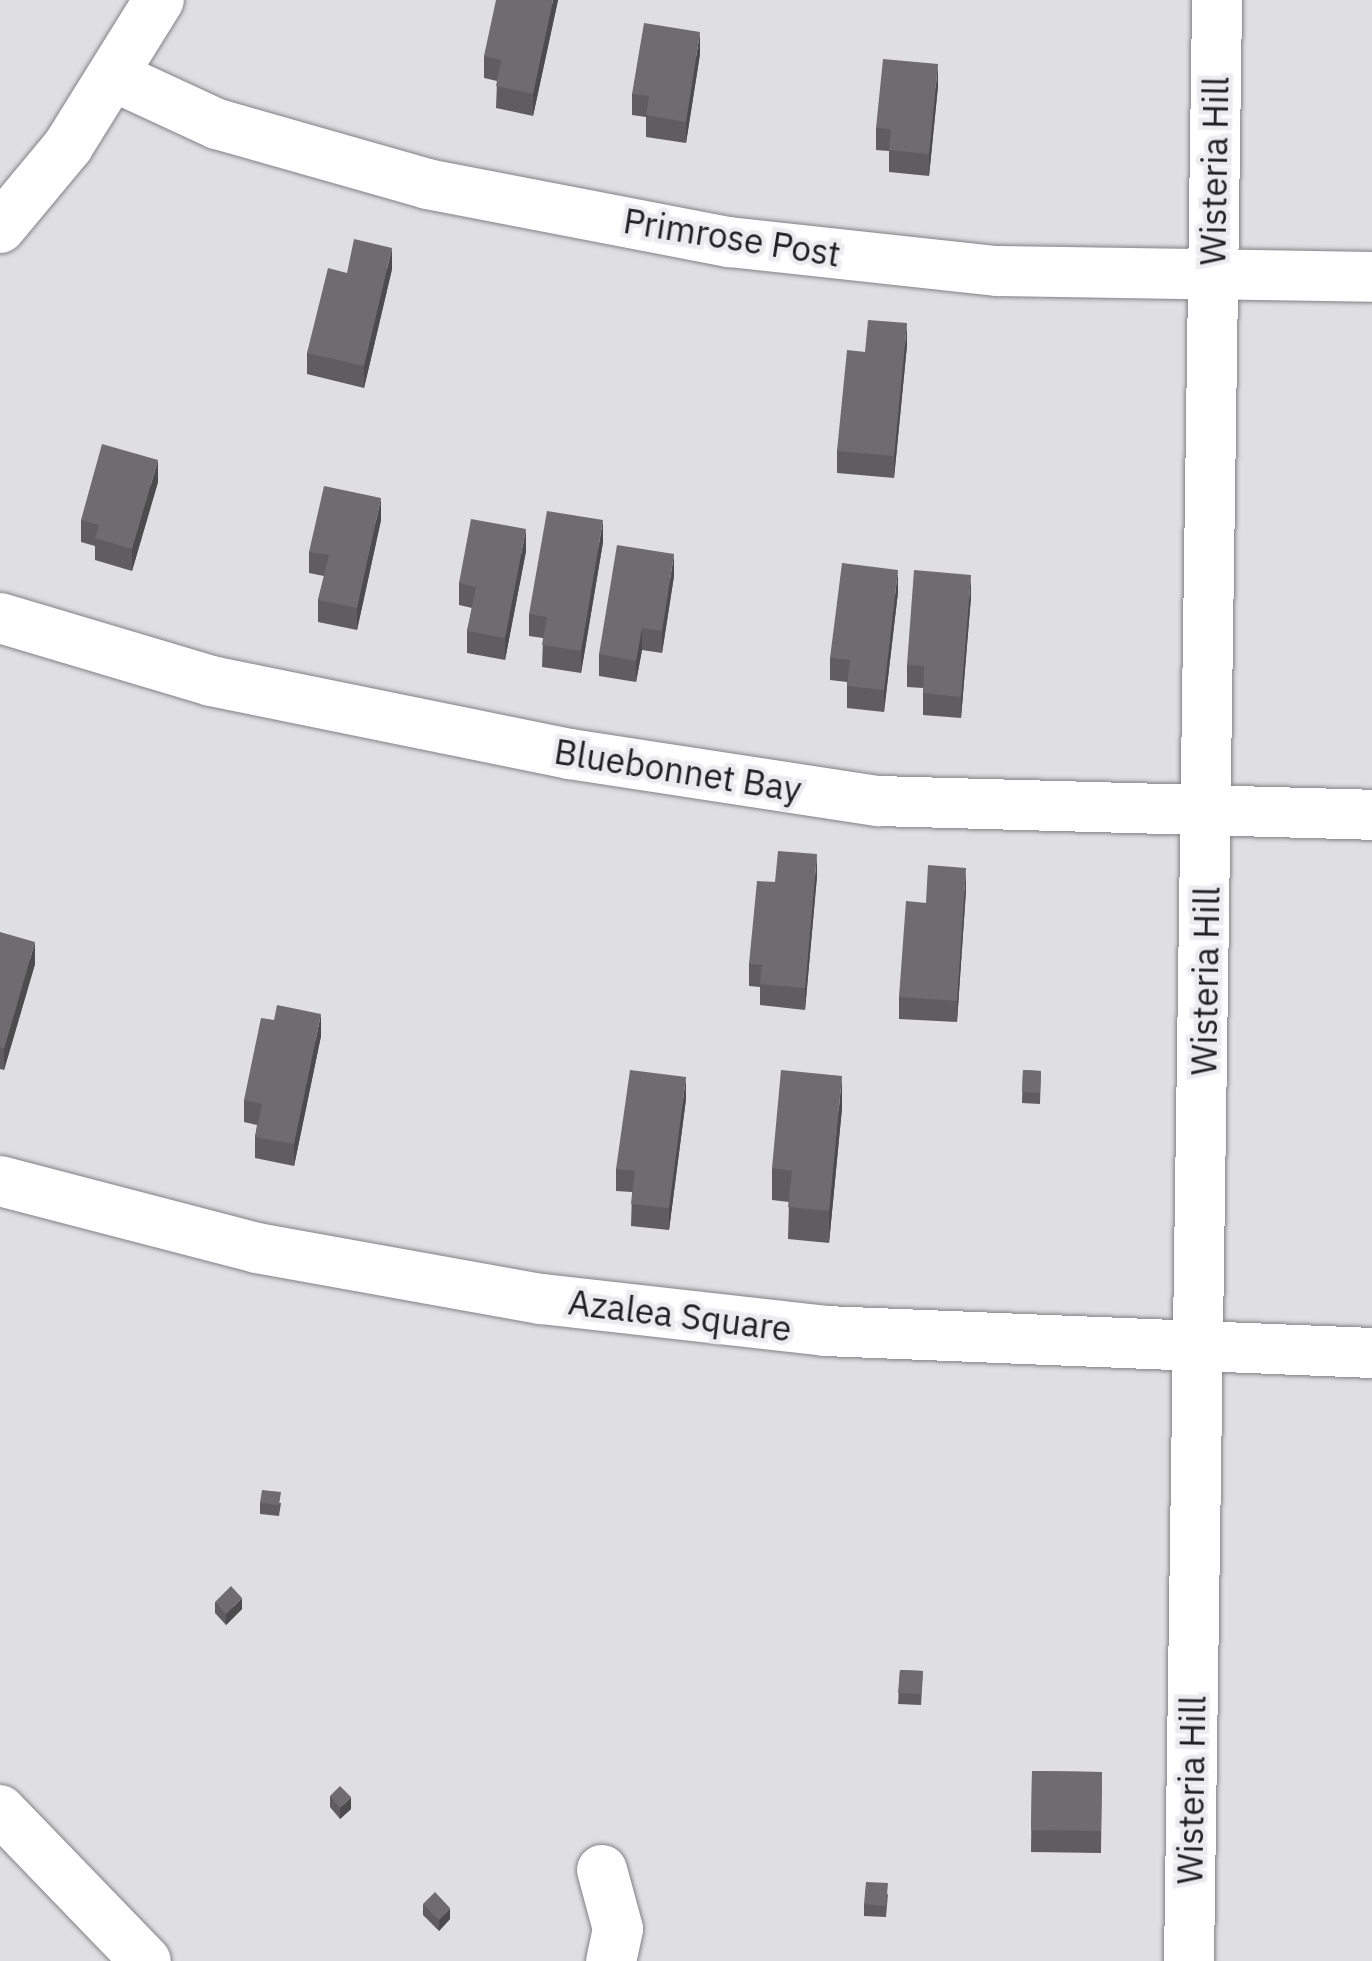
<!DOCTYPE html>
<html>
<head>
<meta charset="utf-8">
<style>
  body { margin:0 }
  #map { position:relative; width:1372px; height:1961px; overflow:hidden; background:#dfdfe2; font-family:"IBM Plex Sans",sans-serif }
  div>[style] { position:absolute }
  [style*='--x'] { left:calc(var(--x)*1px); top:calc(var(--y)*1px); width:calc(var(--w)*1px); rotate:calc(var(--a)*1deg) }
  .roads { filter:drop-shadow(0 0 2px #828285) drop-shadow(0 0 2px #828285) }
  .minor>* { height:50px; margin:-25px; padding:0 25px; transform-origin:25px; border-radius:25px; background:#fff }
  .wall>* { inset:0; background:#5f5d5f }
  .shaded-wall>* { inset:0; background:#4d4c4d }
  .building>* { inset:0; background:#6e6c6e }
  span { translate:-50% -50%; white-space:nowrap; text-align:center; line-height:1.15; -webkit-text-stroke:9px #ececef; paint-order:stroke }
  .street-label { font-size:35px; color:#212122 }
</style>
</head>
<body>
<div id="map">
  <div class="roads">
    <div class="minor">
      <div style="--x:113;--y:76;--w:115;--a:24.8"></div>
      <div style="--x:217;--y:124;--w:218;--a:15.9"></div>
      <div style="--x:427;--y:184;--w:308;--a:10.9"></div>
      <div style="--x:729;--y:242;--w:271;--a:6.2"></div>
      <div style="--x:998;--y:271;--w:374;--a:0.9"></div>
      <div style="--x:0;--y:228;--w:107;--a:-50.3"></div>
      <div style="--x:68;--y:146;--w:172;--a:-58.1"></div>
      <div style="--x:0;--y:618;--w:220;--a:16.6"></div>
      <div style="--x:211;--y:681;--w:366;--a:11.5"></div>
      <div style="--x:570;--y:754;--w:312;--a:8.7"></div>
      <div style="--x:878;--y:801;--w:494;--a:1.6"></div>
      <div style="--x:0;--y:1181;--w:266;--a:14.6"></div>
      <div style="--x:257;--y:1248;--w:289;--a:10.2"></div>
      <div style="--x:541;--y:1299;--w:286;--a:6.4"></div>
      <div style="--x:825;--y:1331;--w:547;--a:2.3"></div>
      <div style="--x:0;--y:1810;--w:210;--a:46"></div>
      <div style="--x:602;--y:1870;--w:61;--a:74.8"></div>
      <div style="--x:618;--y:1929;--w:33;--a:102"></div>
      <div style="--x:1189;--y:1961;--w:1961;--a:-89.18"></div>
    </div>
  </div>
  <div class="wall">
    <div style="clip-path:polygon(558px 0,533px 116px,496px 108px,497px 81px,484px 78px,484px 56px)"></div>
    <div style="clip-path:polygon(700px 54px,686px 143px,646px 137px,646px 117px,632px 115px,632px 94px)"></div>
    <div style="clip-path:polygon(938px 86px,929px 176px,889px 172px,889px 151px,876px 150px,876px 128px)"></div>
    <div style="clip-path:polygon(392px 269px,364px 388px,307px 374px,307px 353px,347px 273px)"></div>
    <div style="clip-path:polygon(907px 345px,894px 478px,837px 473px,837px 451px,865px 352px)"></div>
    <div style="clip-path:polygon(158px 482px,132px 571px,95px 560px,95px 546px,81px 542px,81px 520px)"></div>
    <div style="clip-path:polygon(381px 520px,357px 630px,318px 622px,318px 600px,324px 576px,309px 573px,309px 552px)"></div>
    <div style="clip-path:polygon(603px 542px,581px 673px,542px 667px,543px 638px,529px 636px,529px 614px)"></div>
    <div style="clip-path:polygon(526px 551px,505px 660px,467px 653px,467px 631px,472px 608px,459px 605px,459px 583px)"></div>
    <div style="clip-path:polygon(674px 576px,662px 653px,642px 650px,636px 682px,599px 676px,599px 654px)"></div>
    <div style="clip-path:polygon(898px 592px,884px 712px,847px 708px,847px 682px,830px 680px,830px 658px)"></div>
    <div style="clip-path:polygon(971px 597px,961px 718px,923px 715px,923px 688px,907px 687px,907px 665px)"></div>
    <div style="clip-path:polygon(817px 876px,805px 1010px,760px 1005px,760px 987px,749px 986px,749px 964px,775px 882px)"></div>
    <div style="clip-path:polygon(966px 890px,957px 1022px,899px 1019px,899px 997px,926px 903px)"></div>
    <div style="clip-path:polygon(0 932px,35px 964px,4px 1070px,0 1069px)"></div>
    <div style="clip-path:polygon(321px 1036px,294px 1166px,255px 1158px,255px 1137px,257px 1125px,244px 1122px,244px 1100px)"></div>
    <div style="clip-path:polygon(1023px 1070px,1041px 1071px,1040px 1104px,1022px 1103px)"></div>
    <div style="clip-path:polygon(686px 1099px,669px 1230px,631px 1226px,632px 1192px,616px 1191px,616px 1169px)"></div>
    <div style="clip-path:polygon(842px 1108px,829px 1243px,788px 1239px,789px 1202px,772px 1200px,772px 1168px)"></div>
    <div style="clip-path:polygon(260px 1503px,281px 1503px,279px 1516px,260px 1514px)"></div>
    <div style="clip-path:polygon(215px 1602px,242px 1609px,226px 1625px,215px 1613px)"></div>
    <div style="clip-path:polygon(900px 1670px,923px 1671px,921px 1705px,898px 1704px)"></div>
    <div style="clip-path:polygon(1032px 1771px,1102px 1772px,1101px 1853px,1031px 1852px)"></div>
    <div style="clip-path:polygon(330px 1796px,351px 1809px,340px 1819px,330px 1807px)"></div>
    <div style="clip-path:polygon(888px 1894px,886px 1917px,864px 1916px,864px 1904px)"></div>
    <div style="clip-path:polygon(423px 1904px,450px 1919px,439px 1931px,423px 1915px)"></div>
  </div>
  <div class="shaded-wall">
    <div style="clip-path:polygon(553px 0,558px 0,533px 116px,533px 94px)"></div>
    <div style="clip-path:polygon(700px 32px,700px 54px,686px 143px,686px 122px)"></div>
    <div style="clip-path:polygon(938px 64px,938px 86px,929px 176px,929px 154px)"></div>
    <div style="clip-path:polygon(392px 248px,392px 269px,364px 388px,364px 366px)"></div>
    <div style="clip-path:polygon(907px 323px,907px 345px,894px 478px,894px 456px)"></div>
    <div style="clip-path:polygon(158px 460px,158px 482px,132px 571px,132px 549px)"></div>
    <div style="clip-path:polygon(381px 498px,381px 520px,357px 630px,357px 608px)"></div>
    <div style="clip-path:polygon(603px 520px,603px 542px,581px 673px,581px 651px)"></div>
    <div style="clip-path:polygon(526px 529px,526px 551px,505px 660px,505px 638px)"></div>
    <div style="clip-path:polygon(674px 554px,674px 576px,662px 653px,662px 631px)"></div>
    <div style="clip-path:polygon(898px 570px,898px 592px,884px 712px,884px 690px)"></div>
    <div style="clip-path:polygon(971px 575px,971px 597px,961px 718px,961px 697px)"></div>
    <div style="clip-path:polygon(642px 628px,642px 650px,636px 682px,636px 661px)"></div>
    <div style="clip-path:polygon(817px 854px,817px 876px,805px 1010px,805px 988px)"></div>
    <div style="clip-path:polygon(966px 868px,966px 890px,957px 1022px,957px 1001px)"></div>
    <div style="clip-path:polygon(35px 942px,35px 964px,4px 1070px,4px 1049px)"></div>
    <div style="clip-path:polygon(321px 1014px,321px 1036px,294px 1166px,294px 1144px)"></div>
    <div style="clip-path:polygon(842px 1076px,842px 1108px,829px 1243px,829px 1211px)"></div>
    <div style="clip-path:polygon(686px 1077px,686px 1099px,669px 1230px,669px 1208px)"></div>
    <div style="clip-path:polygon(242px 1598px,242px 1609px,226px 1625px,226px 1614px)"></div>
    <div style="clip-path:polygon(351px 1797px,351px 1809px,340px 1819px,340px 1808px)"></div>
    <div style="clip-path:polygon(450px 1908px,450px 1919px,439px 1931px,439px 1920px)"></div>
  </div>
  <div class="building">
    <div style="clip-path:polygon(496px 0,553px 0,533px 94px,496px 86px,501px 60px,484px 56px)"></div>
    <div style="clip-path:polygon(644px 23px,700px 32px,686px 122px,646px 115px,649px 96px,632px 94px)"></div>
    <div style="clip-path:polygon(883px 59px,938px 64px,929px 154px,889px 150px,891px 129px,876px 128px)"></div>
    <div style="clip-path:polygon(354px 239px,392px 248px,364px 366px,307px 353px,328px 268px,347px 273px)"></div>
    <div style="clip-path:polygon(868px 320px,907px 323px,894px 456px,837px 451px,847px 350px,865px 352px)"></div>
    <div style="clip-path:polygon(102px 444px,158px 460px,132px 549px,95px 538px,99px 525px,81px 520px)"></div>
    <div style="clip-path:polygon(324px 486px,381px 498px,357px 608px,318px 600px,329px 555px,309px 552px)"></div>
    <div style="clip-path:polygon(547px 511px,603px 520px,581px 651px,542px 645px,547px 617px,529px 614px)"></div>
    <div style="clip-path:polygon(471px 519px,526px 529px,505px 638px,467px 631px,476px 587px,459px 583px)"></div>
    <div style="clip-path:polygon(617px 545px,674px 554px,662px 631px,642px 628px,636px 661px,599px 654px)"></div>
    <div style="clip-path:polygon(842px 563px,898px 570px,884px 690px,847px 686px,850px 660px,830px 658px)"></div>
    <div style="clip-path:polygon(914px 570px,971px 575px,961px 697px,923px 693px,924px 666px,907px 665px)"></div>
    <div style="clip-path:polygon(778px 851px,817px 854px,805px 988px,760px 984px,762px 965px,749px 964px,757px 881px,775px 882px)"></div>
    <div style="clip-path:polygon(928px 865px,966px 868px,957px 1001px,899px 997px,906px 901px,926px 903px)"></div>
    <div style="clip-path:polygon(0 932px,35px 942px,4px 1049px,0 1047px)"></div>
    <div style="clip-path:polygon(277px 1005px,321px 1014px,294px 1144px,255px 1137px,262px 1104px,244px 1100px,261px 1018px,274px 1020px)"></div>
    <div style="clip-path:polygon(630px 1070px,686px 1077px,669px 1208px,631px 1204px,635px 1171px,616px 1169px)"></div>
    <div style="clip-path:polygon(781px 1070px,842px 1076px,829px 1211px,788px 1207px,792px 1171px,772px 1168px)"></div>
    <div style="clip-path:polygon(1023px 1070px,1041px 1071px,1040px 1093px,1022px 1092px)"></div>
    <div style="clip-path:polygon(262px 1490px,281px 1492px,279px 1505px,260px 1503px)"></div>
    <div style="clip-path:polygon(231px 1586px,242px 1598px,226px 1614px,215px 1602px)"></div>
    <div style="clip-path:polygon(900px 1670px,923px 1671px,921px 1694px,898px 1693px)"></div>
    <div style="clip-path:polygon(1032px 1771px,1102px 1772px,1101px 1831px,1031px 1830px)"></div>
    <div style="clip-path:polygon(340px 1786px,351px 1797px,340px 1808px,330px 1796px)"></div>
    <div style="clip-path:polygon(866px 1882px,888px 1883px,886px 1906px,864px 1904px)"></div>
    <div style="clip-path:polygon(435px 1892px,450px 1908px,439px 1920px,423px 1904px)"></div>
  </div>
  <div class="street-label">
    <span style="left:1214px;top:171px;rotate:-89deg">Wisteria Hill</span>
    <span style="left:732px;top:237px;rotate:9deg">Primrose Post</span>
    <span style="left:678px;top:770px;rotate:9deg">Bluebonnet Bay</span>
    <span style="left:1205px;top:981px;rotate:-89deg">Wisteria Hill</span>
    <span style="left:680px;top:1315px;rotate:7deg">Azalea Square</span>
    <span style="left:1191px;top:1790px;rotate:-89deg">Wisteria Hill</span>
  </div>
</div>
</body>
</html>
